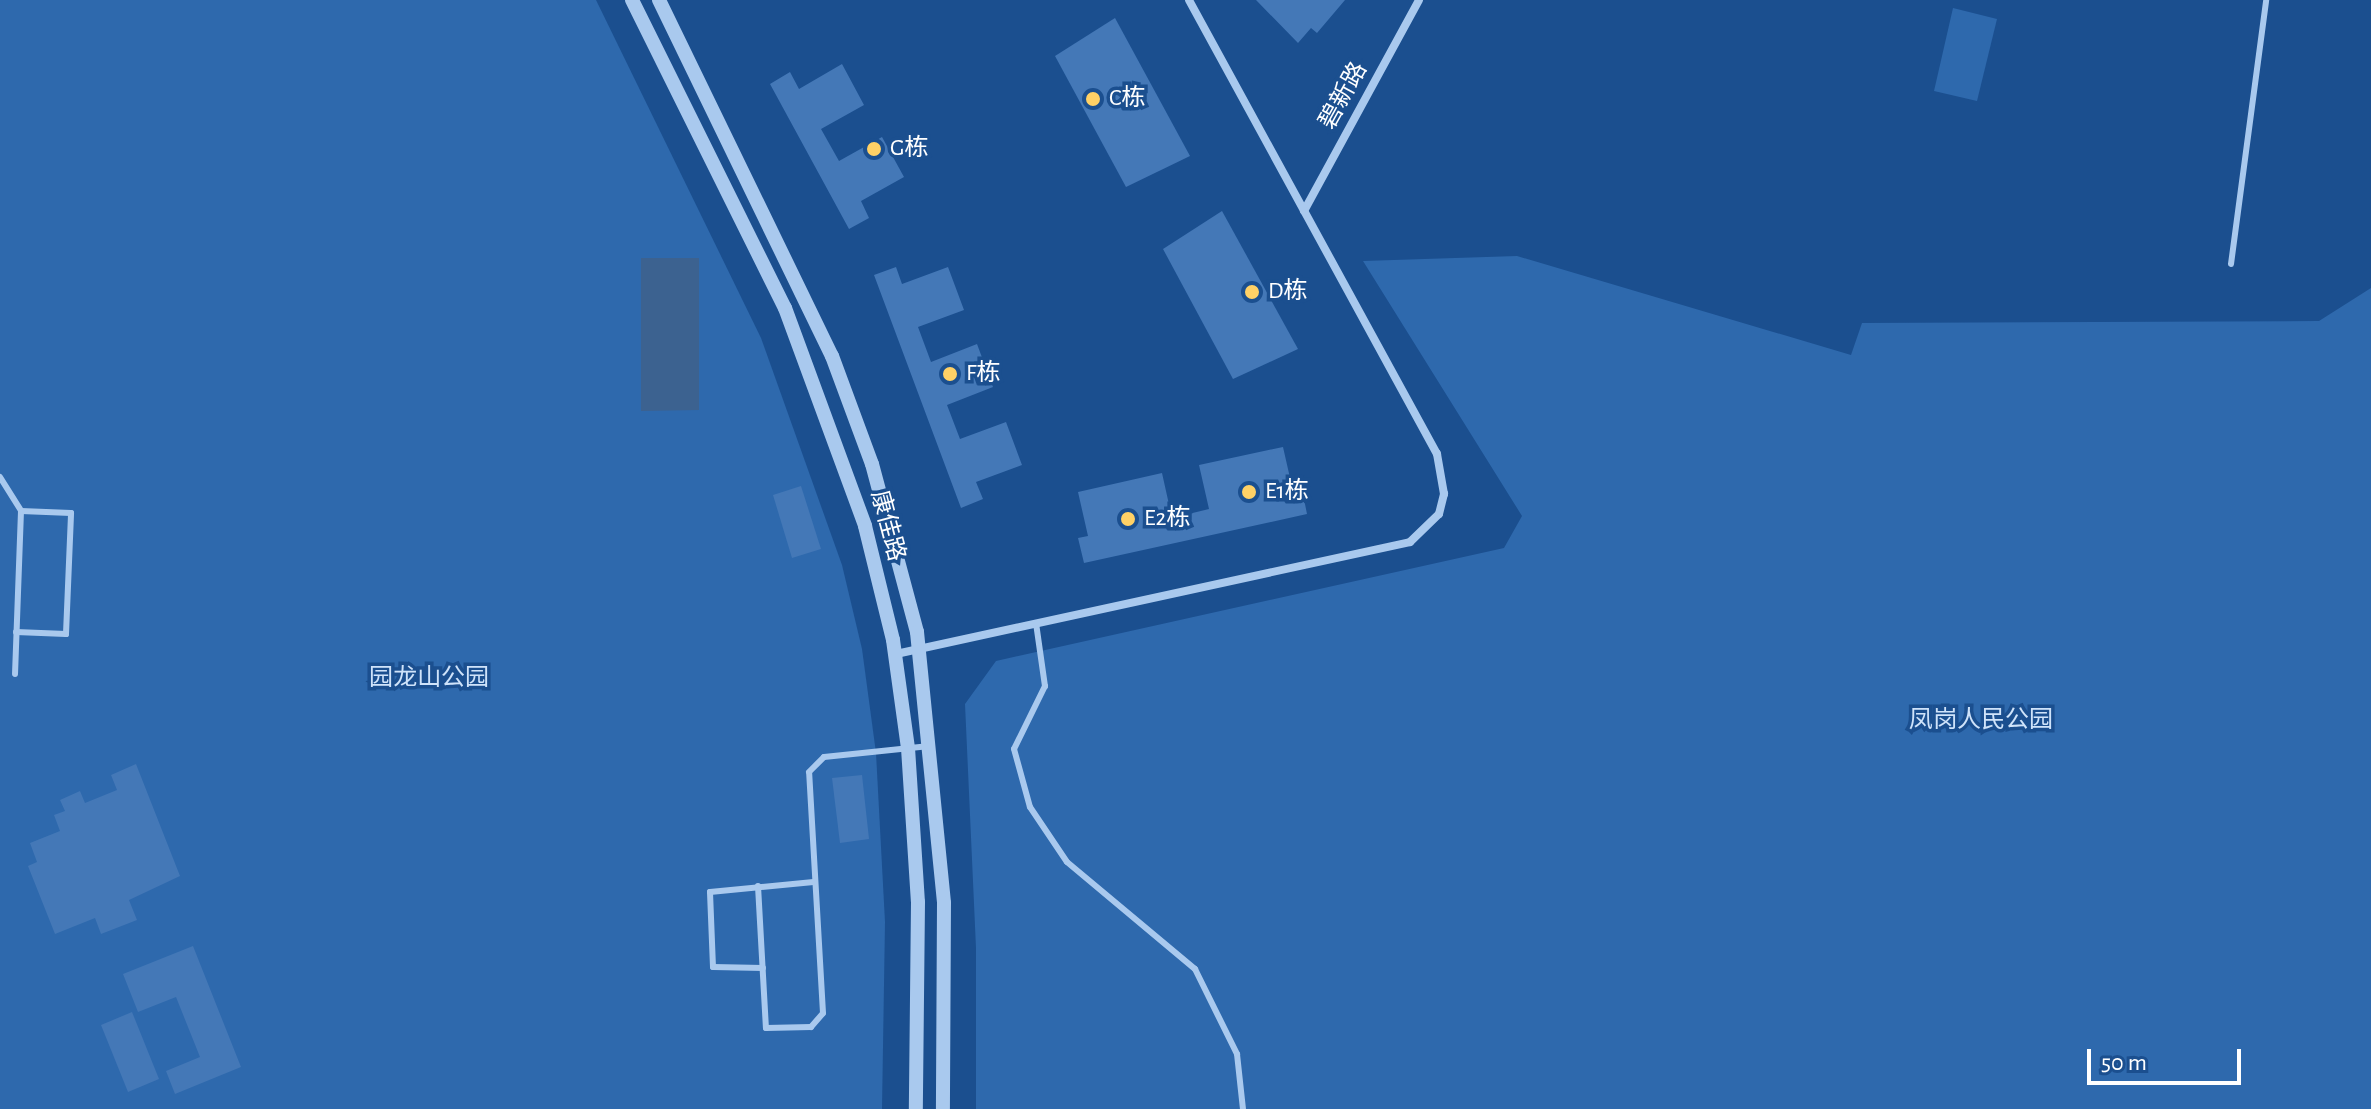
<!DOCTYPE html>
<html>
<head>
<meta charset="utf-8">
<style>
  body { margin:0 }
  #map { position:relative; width:2371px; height:1109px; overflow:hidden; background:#1b4f8f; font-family:"Alegreya Sans","Noto Sans SC",sans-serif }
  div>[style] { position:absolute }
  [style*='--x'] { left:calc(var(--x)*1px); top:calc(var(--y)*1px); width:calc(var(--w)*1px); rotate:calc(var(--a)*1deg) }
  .green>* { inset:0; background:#2e69ad }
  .water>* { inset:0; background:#3c6290 }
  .building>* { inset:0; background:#4478b7 }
  .service>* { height:6px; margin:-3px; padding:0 3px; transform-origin:3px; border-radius:3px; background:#a9c9ee }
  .minor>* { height:8px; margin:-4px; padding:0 4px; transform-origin:4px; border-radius:4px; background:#a9c9ee }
  .tertiary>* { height:14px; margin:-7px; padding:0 7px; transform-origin:7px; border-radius:7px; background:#a9c9ee }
  .dots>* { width:22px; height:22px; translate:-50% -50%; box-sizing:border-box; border:4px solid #1b4f8f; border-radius:50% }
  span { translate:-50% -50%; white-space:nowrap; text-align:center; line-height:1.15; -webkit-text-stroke:7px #1b4f8f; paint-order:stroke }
  .street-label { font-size:24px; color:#fff }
  .poi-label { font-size:24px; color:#fff }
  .left { translate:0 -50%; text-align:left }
  .park-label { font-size:24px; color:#cfe3fa }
  .scale { position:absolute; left:2087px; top:1049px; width:154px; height:36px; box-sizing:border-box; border:4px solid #fff; border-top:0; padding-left:10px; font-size:24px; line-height:28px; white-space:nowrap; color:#fff; -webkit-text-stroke:6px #1b4f8f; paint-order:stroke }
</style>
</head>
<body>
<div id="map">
  <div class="green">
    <div style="clip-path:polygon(0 0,596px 0,761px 338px,842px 565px,862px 649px,876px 753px,885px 922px,882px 1109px,0 1109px)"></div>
    <div style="clip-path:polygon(1953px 8px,1997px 19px,1977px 101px,1934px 91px)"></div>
    <div style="clip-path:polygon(1517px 256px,1851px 355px,1862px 323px,2319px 321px,2371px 288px,2371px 1109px,976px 1109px,976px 948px,965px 704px,996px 661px,1504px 548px,1522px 516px,1363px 261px)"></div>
  </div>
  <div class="water">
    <div style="clip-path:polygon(641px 258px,699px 258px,699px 410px,641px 411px)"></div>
  </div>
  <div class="building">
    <div style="clip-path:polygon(1256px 0,1345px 0,1317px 33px,1311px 28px,1298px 43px)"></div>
    <div style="clip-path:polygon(1115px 18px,1190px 156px,1126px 187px,1055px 56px)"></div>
    <div style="clip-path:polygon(842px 64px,864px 105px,821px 129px,839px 161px,882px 137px,904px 177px,861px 201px,869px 218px,849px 229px,770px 84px,790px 72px,799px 89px)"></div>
    <div style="clip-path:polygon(1222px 211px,1298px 349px,1233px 379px,1163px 249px)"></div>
    <div style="clip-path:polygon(896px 267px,902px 284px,948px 267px,964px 310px,918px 327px,931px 362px,977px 344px,993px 387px,947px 405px,960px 439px,1006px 422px,1022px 465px,976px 482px,983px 499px,961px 508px,874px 275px)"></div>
    <div style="clip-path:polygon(1283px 447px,1293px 491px,1302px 489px,1307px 514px,1084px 563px,1078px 538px,1088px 536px,1078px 492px,1162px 473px,1172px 518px,1209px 509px,1199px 465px)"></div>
    <div style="clip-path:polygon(801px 486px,821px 549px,792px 558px,773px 495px)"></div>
    <div style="clip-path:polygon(136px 764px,180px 876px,129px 900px,137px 920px,101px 934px,95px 918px,55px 934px,28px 866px,37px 862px,30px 843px,60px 831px,54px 815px,65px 811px,60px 800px,80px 791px,85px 803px,117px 790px,111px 775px)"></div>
    <div style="clip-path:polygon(862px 775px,869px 839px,840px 843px,832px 778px)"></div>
    <div style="clip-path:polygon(193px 946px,241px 1067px,175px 1094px,166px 1071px,200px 1057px,176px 997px,138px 1012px,123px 974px)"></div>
    <div style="clip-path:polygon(132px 1012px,159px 1079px,128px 1092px,101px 1025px)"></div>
  </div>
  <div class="service">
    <div style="--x:2231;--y:264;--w:266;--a:-82.4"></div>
    <div style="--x:0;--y:477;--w:40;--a:58"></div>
    <div style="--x:21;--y:511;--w:163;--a:92.1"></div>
    <div style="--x:1036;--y:623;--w:64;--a:81.9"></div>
    <div style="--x:1045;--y:686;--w:70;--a:116.2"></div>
    <div style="--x:1014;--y:749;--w:60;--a:74.6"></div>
    <div style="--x:1030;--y:807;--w:66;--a:56.1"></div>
    <div style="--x:1067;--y:862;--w:167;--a:39.9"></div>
    <div style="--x:1195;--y:969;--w:95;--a:63.7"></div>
    <div style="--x:1237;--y:1054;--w:55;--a:83.8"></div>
    <div style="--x:16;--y:632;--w:50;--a:2.3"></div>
    <div style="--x:66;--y:634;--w:121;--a:-87.6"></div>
    <div style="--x:71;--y:513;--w:50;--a:-177.7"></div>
    <div style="--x:758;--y:886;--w:142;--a:86.8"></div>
    <div style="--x:766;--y:1028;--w:45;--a:-1.3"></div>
    <div style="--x:811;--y:1027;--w:18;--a:-49"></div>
    <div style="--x:823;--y:1013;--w:241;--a:-93.3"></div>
    <div style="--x:809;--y:772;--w:21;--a:-45"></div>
    <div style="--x:824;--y:757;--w:106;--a:-6"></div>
    <div style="--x:763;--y:968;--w:50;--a:-178.9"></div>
    <div style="--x:713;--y:967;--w:75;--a:-92.3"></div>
    <div style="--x:710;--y:892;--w:104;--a:-5.5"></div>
  </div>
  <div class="minor">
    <div style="--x:1304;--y:211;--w:240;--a:-61.4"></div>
    <div style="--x:896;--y:654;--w:526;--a:-12.29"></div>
    <div style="--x:1410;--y:542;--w:40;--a:-44"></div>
    <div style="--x:1439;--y:514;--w:21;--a:-76"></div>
    <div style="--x:1444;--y:494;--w:41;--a:-99.9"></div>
    <div style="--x:1437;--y:454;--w:517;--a:-118.65"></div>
  </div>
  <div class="tertiary">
    <div style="--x:632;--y:0;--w:344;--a:63.6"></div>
    <div style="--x:785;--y:308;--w:232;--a:69.8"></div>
    <div style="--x:865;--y:526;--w:117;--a:76.2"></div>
    <div style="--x:893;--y:640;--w:109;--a:82.1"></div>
    <div style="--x:908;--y:748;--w:154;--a:86.3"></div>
    <div style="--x:918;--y:902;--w:207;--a:90.6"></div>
    <div style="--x:659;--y:0;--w:396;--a:64.1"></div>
    <div style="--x:832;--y:356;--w:115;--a:69.7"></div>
    <div style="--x:872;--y:464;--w:174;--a:75"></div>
    <div style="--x:917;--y:632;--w:272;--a:84.3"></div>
    <div style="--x:944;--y:903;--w:206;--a:90.3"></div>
  </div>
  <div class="dots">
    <div style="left:1093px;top:99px;background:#ffd166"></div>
    <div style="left:874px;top:149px;background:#ffd166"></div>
    <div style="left:1252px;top:292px;background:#ffd166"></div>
    <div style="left:950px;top:374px;background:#ffd166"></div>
    <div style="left:1249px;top:492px;background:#ffd166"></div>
    <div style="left:1128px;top:519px;background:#ffd166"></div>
  </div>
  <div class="street-label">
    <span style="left:1344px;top:96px;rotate:-61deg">碧新路</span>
    <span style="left:887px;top:526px;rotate:75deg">康佳路</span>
  </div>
  <div class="poi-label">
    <span class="left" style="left:1109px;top:99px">C栋</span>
    <span class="left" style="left:890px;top:149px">G栋</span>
    <span class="left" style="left:1268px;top:292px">D栋</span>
    <span class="left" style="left:966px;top:374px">F栋</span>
    <span class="left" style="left:1265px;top:492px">E1栋</span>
    <span class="left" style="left:1144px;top:519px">E2栋</span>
  </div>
  <div class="park-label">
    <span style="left:429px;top:679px">园龙山公园</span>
    <span style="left:1981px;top:721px">凤岗人民公园</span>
  </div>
  <div class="scale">50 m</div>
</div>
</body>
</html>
